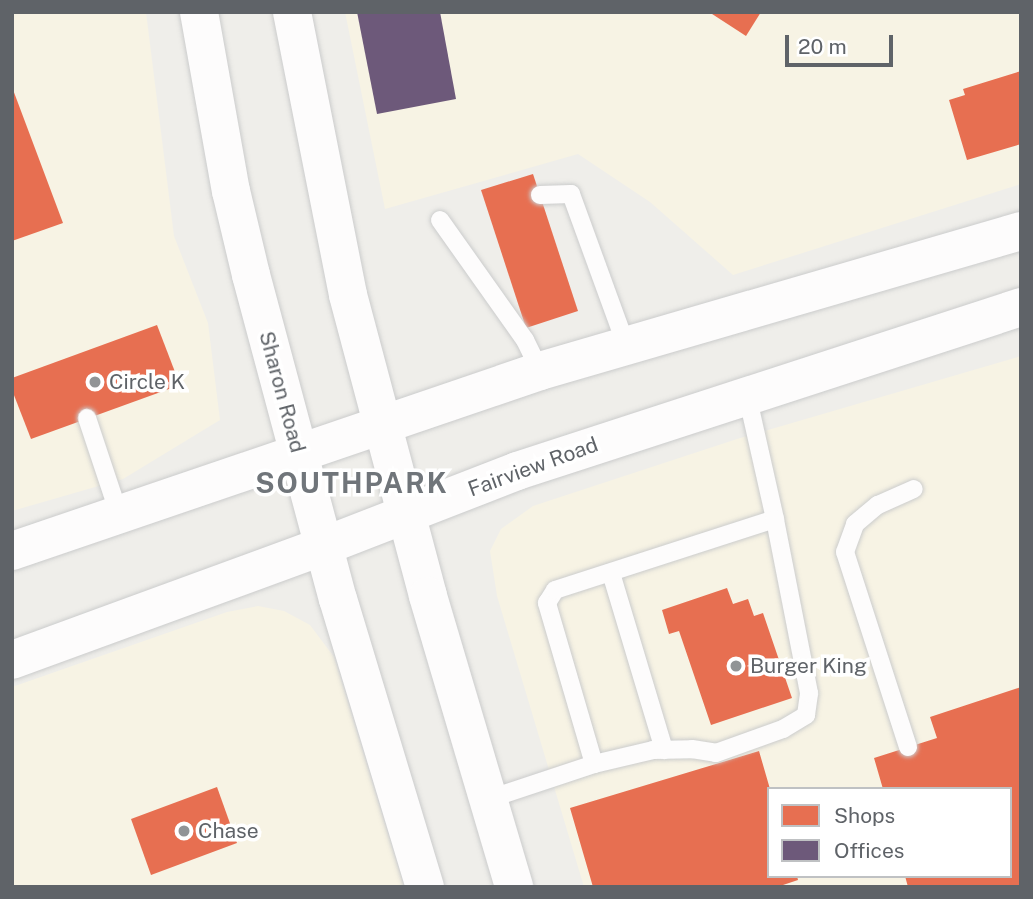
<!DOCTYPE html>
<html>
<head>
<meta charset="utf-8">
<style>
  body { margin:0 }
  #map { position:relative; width:1033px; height:899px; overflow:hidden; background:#efeeea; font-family:"Public Sans",sans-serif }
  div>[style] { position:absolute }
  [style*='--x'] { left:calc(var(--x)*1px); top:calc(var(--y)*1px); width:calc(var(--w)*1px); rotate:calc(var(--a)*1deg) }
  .commercial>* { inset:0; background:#f7f3e4 }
  .shops>* { inset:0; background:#e76f51 }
  .offices>* { inset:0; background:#6d597a }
  .roads { filter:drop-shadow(0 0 2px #cbcccc) drop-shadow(0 0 2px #cbcccc) }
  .lane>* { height:18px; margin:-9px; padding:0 9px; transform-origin:9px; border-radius:9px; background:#fdfcfc }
  .secondary>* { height:38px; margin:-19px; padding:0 19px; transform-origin:19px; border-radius:19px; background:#fdfcfc }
  .dots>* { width:19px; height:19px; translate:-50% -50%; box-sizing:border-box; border:4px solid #fff; border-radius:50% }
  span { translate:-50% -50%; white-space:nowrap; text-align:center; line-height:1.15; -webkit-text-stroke:7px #fff; paint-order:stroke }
  .poi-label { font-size:21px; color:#5f6368 }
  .left { translate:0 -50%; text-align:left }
  .street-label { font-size:21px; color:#5f6368 }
  .district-label { font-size:28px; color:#70757a; font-weight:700; letter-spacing:2px }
  .frame { position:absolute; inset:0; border:14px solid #5f6368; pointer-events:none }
  .legend { position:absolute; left:767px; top:787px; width:245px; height:91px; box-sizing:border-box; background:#fff; border:2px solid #bfc1c3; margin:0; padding:9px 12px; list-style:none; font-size:21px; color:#5f6368 }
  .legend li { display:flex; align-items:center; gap:14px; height:35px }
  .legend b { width:35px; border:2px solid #bfc1c3 }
  .scale { position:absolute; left:785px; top:35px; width:108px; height:32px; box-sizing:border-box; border:4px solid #5f6368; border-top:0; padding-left:9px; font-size:21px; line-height:24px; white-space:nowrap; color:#5f6368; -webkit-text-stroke:5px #fff; paint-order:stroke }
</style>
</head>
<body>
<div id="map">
  <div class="commercial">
    <div style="clip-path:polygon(12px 12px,146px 12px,174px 236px,208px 323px,220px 420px,123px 479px,12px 511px)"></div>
    <div style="clip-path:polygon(345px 12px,1021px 12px,1021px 184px,733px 275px,650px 202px,578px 154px,385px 209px)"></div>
    <div style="clip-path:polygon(evenodd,1021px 356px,1021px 887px,584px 887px,497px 596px,490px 551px,501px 529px,533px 506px,737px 439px,1021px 356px,769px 789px,1010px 789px,1010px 876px,769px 876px,769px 789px)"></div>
    <div style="clip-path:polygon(258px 606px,284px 611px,310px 625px,334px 657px,404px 887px,12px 887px,12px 687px,227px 612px)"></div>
  </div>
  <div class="shops">
    <div style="clip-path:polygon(709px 12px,761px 12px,746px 36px)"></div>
    <div style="clip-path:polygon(1021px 71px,1021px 144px,967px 160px,949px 100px,965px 95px,963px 89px)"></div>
    <div style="clip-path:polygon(12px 87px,63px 223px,12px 241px)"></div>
    <div style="clip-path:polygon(533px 174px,578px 311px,526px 328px,481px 190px)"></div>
    <div style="clip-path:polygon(157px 325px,180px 385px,31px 439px,12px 390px,12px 378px)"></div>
    <div style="clip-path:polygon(727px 588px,733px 604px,748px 599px,754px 616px,763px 613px,792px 698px,711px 725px,679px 631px,669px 634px,662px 610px)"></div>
    <div style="clip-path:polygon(1021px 687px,1021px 887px,908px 887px,905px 876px,1010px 876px,1010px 789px,883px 789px,874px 758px,937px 738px,930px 717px)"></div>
    <div style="clip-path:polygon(759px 751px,770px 789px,769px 876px,797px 876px,798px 880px,777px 887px,593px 887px,570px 808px)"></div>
    <div style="clip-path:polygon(217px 787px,237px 843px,151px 875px,131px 819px)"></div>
  </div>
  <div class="offices">
    <div style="clip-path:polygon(357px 12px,440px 12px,456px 99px,377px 114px)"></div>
  </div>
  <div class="roads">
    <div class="lane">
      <div style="--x:540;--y:195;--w:31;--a:-2"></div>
      <div style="--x:571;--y:194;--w:161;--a:70"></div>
      <div style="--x:440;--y:220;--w:147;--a:54.7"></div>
      <div style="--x:525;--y:340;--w:34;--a:64"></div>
      <div style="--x:87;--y:418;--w:101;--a:71.6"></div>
      <div style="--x:611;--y:573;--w:185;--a:73.3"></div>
      <div style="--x:908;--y:747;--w:205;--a:-107.9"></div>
      <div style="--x:845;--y:552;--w:30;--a:-70"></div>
      <div style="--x:855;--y:524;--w:30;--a:-40"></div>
      <div style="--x:878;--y:505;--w:39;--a:-24"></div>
      <div style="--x:594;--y:764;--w:168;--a:-106.3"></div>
      <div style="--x:547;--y:603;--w:15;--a:-58"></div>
      <div style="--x:555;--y:590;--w:231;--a:-17.9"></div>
      <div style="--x:775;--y:519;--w:127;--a:-102.7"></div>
      <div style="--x:489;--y:799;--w:111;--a:-18.4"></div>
      <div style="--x:594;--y:764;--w:61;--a:-13.3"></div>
      <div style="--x:653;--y:750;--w:39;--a:-1"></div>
      <div style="--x:692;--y:749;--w:24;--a:9"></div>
      <div style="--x:716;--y:753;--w:71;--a:-19.7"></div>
      <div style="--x:783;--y:729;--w:27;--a:-31"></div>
      <div style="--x:806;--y:715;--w:22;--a:-82"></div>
      <div style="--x:809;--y:693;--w:177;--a:-101.1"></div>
    </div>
    <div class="secondary">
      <div style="--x:199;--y:12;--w:182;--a:79.9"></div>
      <div style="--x:231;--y:191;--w:86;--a:76.6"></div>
      <div style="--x:251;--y:275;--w:335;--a:75"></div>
      <div style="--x:338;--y:599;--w:301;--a:73.2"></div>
      <div style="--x:292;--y:12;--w:288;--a:78.8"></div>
      <div style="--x:348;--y:295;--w:311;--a:75.1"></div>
      <div style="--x:428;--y:596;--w:303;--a:73.5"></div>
      <div style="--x:12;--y:551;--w:558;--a:-18.82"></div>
      <div style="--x:540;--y:371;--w:501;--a:-16.23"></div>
      <div style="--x:12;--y:660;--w:332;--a:-20.1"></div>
      <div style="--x:324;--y:546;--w:207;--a:-21.2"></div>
      <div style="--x:517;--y:471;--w:530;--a:-18.02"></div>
    </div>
  </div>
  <div class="dots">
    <div style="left:95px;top:382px;background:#919496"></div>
    <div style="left:736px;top:666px;background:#919496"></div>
    <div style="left:184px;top:831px;background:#919496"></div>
  </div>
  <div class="poi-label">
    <span class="left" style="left:109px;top:382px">Circle K</span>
    <span class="left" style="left:750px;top:666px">Burger King</span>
    <span class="left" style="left:198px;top:831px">Chase</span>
  </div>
  <div class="street-label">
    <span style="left:282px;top:392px;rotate:75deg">Sharon Road</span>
    <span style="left:533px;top:467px;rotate:-20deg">Fairview Road</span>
  </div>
  <div class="district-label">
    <span style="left:352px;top:483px">SOUTHPARK</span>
  </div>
  <div class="frame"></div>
  <ul class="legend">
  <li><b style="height:19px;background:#e76f51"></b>Shops</li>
  <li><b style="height:19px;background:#6d597a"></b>Offices</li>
  </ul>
  <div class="scale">20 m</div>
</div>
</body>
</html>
